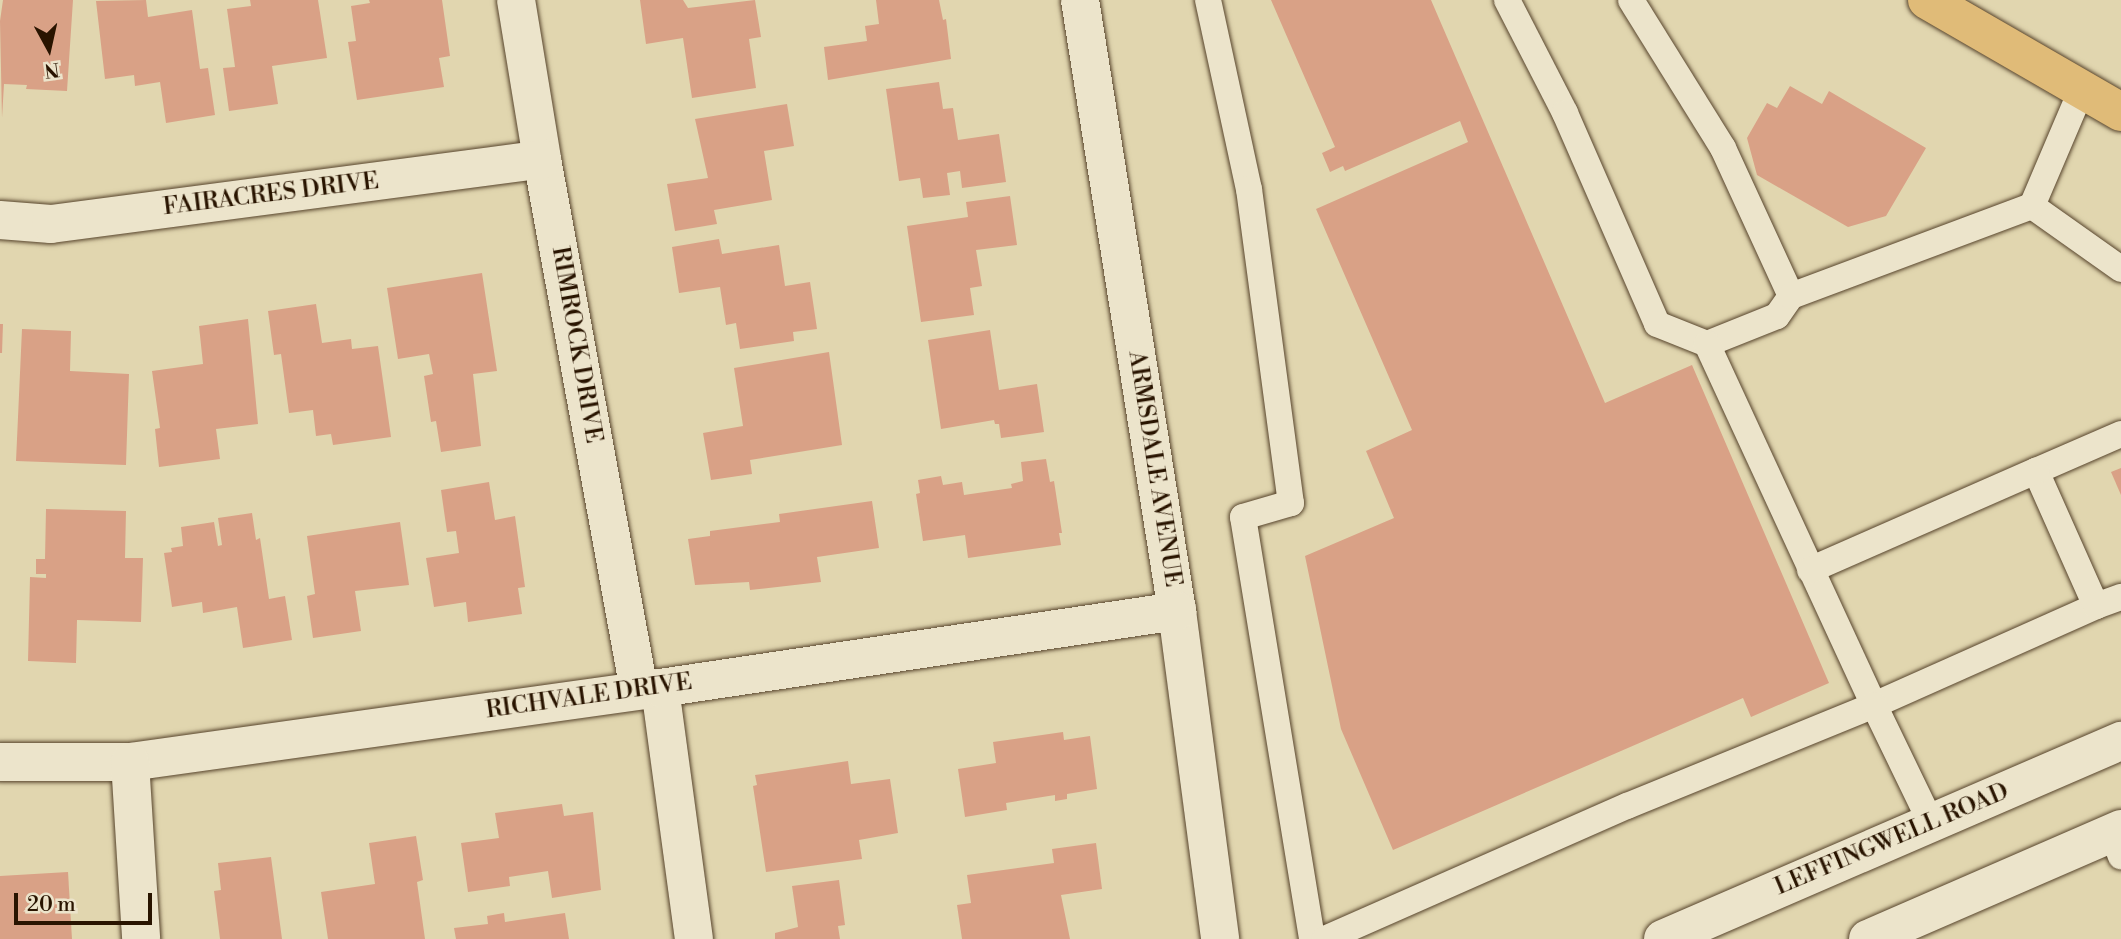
<!DOCTYPE html>
<html>
<head>
<meta charset="utf-8">
<style>
  body { margin:0 }
  #map { position:relative; width:2121px; height:939px; overflow:hidden; background:#e1d6af; font-family:"Libre Bodoni",serif }
  div>[style] { position:absolute }
  [style*='--x'] { left:calc(var(--x)*1px); top:calc(var(--y)*1px); width:calc(var(--w)*1px); rotate:calc(var(--a)*1deg) }
  .building>* { inset:0; background:#d9a186 }
  .roads { filter:drop-shadow(0 0 2px #57442c) drop-shadow(0 0 2px #57442c) }
  .lane>* { height:26px; margin:-13px; padding:0 13px; transform-origin:13px; border-radius:13px; background:#ece4cb }
  .street>* { height:38px; margin:-19px; padding:0 19px; transform-origin:19px; border-radius:19px; background:#ece4cb }
  .secondary>* { height:38px; margin:-19px; padding:0 19px; transform-origin:19px; border-radius:19px; background:#ece4cb }
  .primary>* { height:38px; margin:-19px; padding:0 19px; transform-origin:19px; border-radius:19px; background:#e0bb78 }
  span { translate:-50% -50%; white-space:nowrap; text-align:center; line-height:1.15; -webkit-text-stroke:5px #ece4cb; paint-order:stroke }
  .street-label { font-size:24px; color:#291400 }
  .north { position:absolute; left:14px; top:14px; width:70px; height:70px; -webkit-text-stroke:5px #ece4cb; paint-order:stroke; rotate:172deg; font-size:19px; font-weight:700; line-height:28px; text-align:center; color:#291400 }
  .north::after { content:''; display:block; margin:auto; width:24px; height:32px; background:#291400; clip-path:polygon(50% 0,100% 100%,50% 72%,0 100%) }
  .scale { position:absolute; left:14px; top:893px; width:138px; height:32px; box-sizing:border-box; border:4px solid #291400; border-top:0; padding-left:9px; font-size:21px; line-height:24px; white-space:nowrap; color:#291400; -webkit-text-stroke:5px #ece4cb; paint-order:stroke }
</style>
</head>
<body>
<div id="map">
  <div class="building">
    <div style="clip-path:polygon(3px 0,73px 0,67px 91px,26px 89px,27px 85px,4px 84px,2px 118px,0 21px)"></div>
    <div style="clip-path:polygon(146px 0,148px 17px,192px 10px,200px 69px,208px 68px,215px 115px,166px 123px,160px 82px,135px 86px,134px 75px,105px 79px,96px 1px)"></div>
    <div style="clip-path:polygon(250px 0,318px 0,327px 58px,272px 66px,278px 104px,229px 111px,223px 68px,235px 67px,227px 9px,251px 6px)"></div>
    <div style="clip-path:polygon(369px 0,442px 0,450px 56px,439px 58px,444px 87px,357px 100px,348px 42px,356px 41px,351px 6px,370px 3px)"></div>
    <div style="clip-path:polygon(640px 0,683px 0,688px 8px,755px 0,761px 37px,749px 39px,756px 88px,692px 98px,683px 38px,646px 44px)"></div>
    <div style="clip-path:polygon(876px 0,939px 0,943px 20px,946px 19px,951px 59px,828px 80px,824px 47px,867px 41px,865px 26px,879px 24px)"></div>
    <div style="clip-path:polygon(1271px 0,1431px 0,1605px 403px,1692px 365px,1829px 683px,1751px 717px,1743px 698px,1393px 850px,1341px 729px,1305px 556px,1394px 518px,1366px 451px,1412px 430px,1316px 209px,1468px 142px,1460px 121px,1345px 171px,1343px 166px,1330px 172px,1322px 153px,1335px 147px)"></div>
    <div style="clip-path:polygon(939px 82px,943px 109px,953px 108px,958px 140px,999px 134px,1006px 182px,962px 188px,960px 171px,947px 173px,950px 195px,923px 198px,920px 178px,899px 181px,886px 89px)"></div>
    <div style="clip-path:polygon(1790px 86px,1822px 104px,1829px 91px,1926px 148px,1886px 216px,1848px 227px,1757px 175px,1747px 138px,1767px 103px,1777px 108px)"></div>
    <div style="clip-path:polygon(787px 104px,794px 146px,764px 151px,772px 200px,714px 210px,717px 224px,675px 231px,667px 184px,708px 178px,695px 119px)"></div>
    <div style="clip-path:polygon(1010px 196px,1017px 245px,976px 250px,982px 286px,970px 288px,974px 315px,921px 322px,907px 226px,968px 217px,966px 202px)"></div>
    <div style="clip-path:polygon(719px 239px,722px 254px,779px 245px,785px 286px,810px 282px,817px 329px,793px 332px,794px 341px,740px 349px,736px 323px,726px 325px,720px 287px,679px 293px,672px 247px)"></div>
    <div style="clip-path:polygon(482px 273px,497px 371px,473px 374px,481px 446px,441px 452px,436px 421px,431px 422px,424px 376px,433px 374px,429px 354px,398px 359px,387px 288px)"></div>
    <div style="clip-path:polygon(316px 304px,322px 343px,351px 339px,352px 349px,378px 346px,391px 437px,333px 445px,331px 434px,316px 436px,313px 410px,289px 413px,281px 354px,274px 355px,268px 311px)"></div>
    <div style="clip-path:polygon(248px 319px,258px 424px,216px 429px,220px 459px,159px 467px,155px 429px,160px 428px,152px 371px,203px 364px,199px 326px)"></div>
    <div style="clip-path:polygon(0 324px,3px 324px,2px 353px,0 353px)"></div>
    <div style="clip-path:polygon(22px 329px,71px 331px,70px 371px,129px 374px,126px 465px,16px 461px)"></div>
    <div style="clip-path:polygon(990px 330px,999px 390px,1037px 384px,1044px 432px,1001px 438px,999px 424px,995px 424px,994px 420px,941px 429px,928px 340px)"></div>
    <div style="clip-path:polygon(829px 352px,842px 445px,750px 460px,752px 474px,711px 480px,703px 433px,743px 426px,734px 368px)"></div>
    <div style="clip-path:polygon(1046px 459px,1050px 482px,1054px 481px,1062px 533px,1059px 533px,1061px 545px,968px 558px,965px 535px,923px 541px,916px 494px,920px 493px,918px 480px,941px 476px,943px 485px,962px 482px,964px 495px,1012px 488px,1011px 484px,1023px 481px,1021px 462px)"></div>
    <div style="clip-path:polygon(2121px 468px,2121px 495px,2111px 472px)"></div>
    <div style="clip-path:polygon(489px 482px,495px 520px,515px 516px,525px 587px,518px 588px,522px 614px,468px 622px,466px 602px,434px 607px,426px 558px,459px 553px,456px 531px,447px 532px,441px 490px)"></div>
    <div style="clip-path:polygon(872px 501px,879px 548px,817px 557px,821px 582px,750px 590px,749px 582px,695px 585px,688px 539px,710px 536px,710px 531px,780px 522px,779px 514px)"></div>
    <div style="clip-path:polygon(46px 509px,126px 511px,125px 558px,143px 558px,141px 622px,77px 620px,76px 663px,28px 661px,30px 577px,46px 578px,46px 574px,36px 574px,36px 559px,45px 559px)"></div>
    <div style="clip-path:polygon(252px 513px,256px 540px,260px 538px,269px 599px,285px 596px,292px 640px,243px 648px,237px 607px,203px 613px,202px 602px,172px 607px,164px 553px,172px 552px,171px 548px,183px 546px,181px 527px,214px 522px,218px 546px,222px 545px,218px 518px)"></div>
    <div style="clip-path:polygon(400px 522px,409px 585px,355px 591px,361px 631px,313px 638px,307px 596px,315px 594px,307px 536px)"></div>
    <div style="clip-path:polygon(1063px 732px,1064px 740px,1090px 736px,1097px 789px,1067px 794px,1067px 799px,1055px 801px,1055px 795px,1006px 803px,1007px 810px,965px 817px,958px 769px,996px 763px,993px 742px)"></div>
    <div style="clip-path:polygon(848px 761px,851px 784px,890px 779px,898px 833px,859px 840px,862px 859px,766px 872px,753px 786px,757px 785px,755px 775px)"></div>
    <div style="clip-path:polygon(562px 804px,564px 816px,593px 812px,601px 890px,552px 898px,548px 871px,509px 877px,510px 886px,468px 892px,461px 843px,499px 838px,495px 813px)"></div>
    <div style="clip-path:polygon(416px 836px,423px 880px,417px 882px,425px 939px,328px 939px,321px 892px,375px 884px,369px 843px)"></div>
    <div style="clip-path:polygon(1096px 843px,1102px 889px,1061px 895px,1070px 939px,962px 939px,957px 905px,971px 903px,967px 875px,1054px 863px,1052px 849px)"></div>
    <div style="clip-path:polygon(271px 857px,282px 939px,220px 939px,214px 891px,221px 890px,218px 863px)"></div>
    <div style="clip-path:polygon(68px 872px,72px 939px,0 939px,0 876px)"></div>
    <div style="clip-path:polygon(839px 880px,845px 925px,838px 926px,840px 939px,775px 939px,775px 933px,798px 927px,792px 886px)"></div>
    <div style="clip-path:polygon(504px 913px,505px 922px,565px 913px,569px 939px,456px 939px,454px 928px,488px 924px,487px 916px)"></div>
  </div>
  <div class="roads">
    <div class="lane">
      <div style="--x:1208;--y:0;--w:193;--a:77.8"></div>
      <div style="--x:1249;--y:189;--w:317;--a:82.4"></div>
      <div style="--x:1291;--y:503;--w:50;--a:163.7"></div>
      <div style="--x:1243;--y:517;--w:428;--a:80.7"></div>
      <div style="--x:1507;--y:0;--w:127;--a:62.8"></div>
      <div style="--x:1565;--y:113;--w:230;--a:66.4"></div>
      <div style="--x:1657;--y:324;--w:54;--a:21.8"></div>
      <div style="--x:1707;--y:344;--w:75;--a:-21.8"></div>
      <div style="--x:1777;--y:316;--w:24;--a:-55"></div>
      <div style="--x:1791;--y:296;--w:163;--a:-114.7"></div>
      <div style="--x:1723;--y:148;--w:174;--a:-121.9"></div>
      <div style="--x:2032;--y:206;--w:109;--a:35.3"></div>
      <div style="--x:1791;--y:296;--w:257;--a:-20.5"></div>
      <div style="--x:2032;--y:206;--w:127;--a:-66.9"></div>
      <div style="--x:1707;--y:344;--w:398;--a:65.2"></div>
      <div style="--x:1874;--y:705;--w:243;--a:-24"></div>
      <div style="--x:2096;--y:606;--w:148;--a:-114"></div>
      <div style="--x:2036;--y:471;--w:93;--a:-23.5"></div>
      <div style="--x:1810;--y:570;--w:247;--a:-23.7"></div>
      <div style="--x:2096;--y:606;--w:27;--a:-20"></div>
      <div style="--x:2112;--y:833;--w:25;--a:69"></div>
      <div style="--x:1325;--y:939;--w:330;--a:-23.8"></div>
      <div style="--x:1627;--y:806;--w:267;--a:-22.2"></div>
      <div style="--x:1874;--y:705;--w:131;--a:64.2"></div>
    </div>
    <div class="street">
      <div style="--x:516;--y:0;--w:161;--a:80.7"></div>
      <div style="--x:542;--y:159;--w:540;--a:79.65"></div>
      <div style="--x:1080;--y:0;--w:619;--a:80.98"></div>
      <div style="--x:1177;--y:611;--w:331;--a:82.5"></div>
      <div style="--x:0;--y:220;--w:51;--a:4.5"></div>
      <div style="--x:51;--y:224;--w:495;--a:-7.5"></div>
      <div style="--x:660;--y:688;--w:253;--a:82.3"></div>
      <div style="--x:0;--y:762;--w:130;--a:0"></div>
      <div style="--x:130;--y:762;--w:535;--a:-7.95"></div>
      <div style="--x:660;--y:688;--w:523;--a:-8.47"></div>
      <div style="--x:130;--y:762;--w:177;--a:86.4"></div>
    </div>
    <div class="secondary">
      <div style="--x:1663;--y:939;--w:499;--a:-23.4"></div>
      <div style="--x:1868;--y:939;--w:276;--a:-23.5"></div>
    </div>
    <div class="primary">
      <div style="--x:1927;--y:0;--w:224;--a:30"></div>
    </div>
  </div>
  <div class="street-label">
    <span style="left:271px;top:195px;rotate:-7deg">FAIRACRES DRIVE</span>
    <span style="left:576px;top:345px;rotate:80deg">RIMROCK DRIVE</span>
    <span style="left:1154px;top:469px;rotate:81deg">ARMSDALE AVENUE</span>
    <span style="left:589px;top:697px;rotate:-8deg">RICHVALE DRIVE</span>
    <span style="left:1892px;top:840px;rotate:-23deg">LEFFINGWELL ROAD</span>
  </div>
  <div class="north">N</div>
  <div class="scale">20 m</div>
</div>
</body>
</html>
